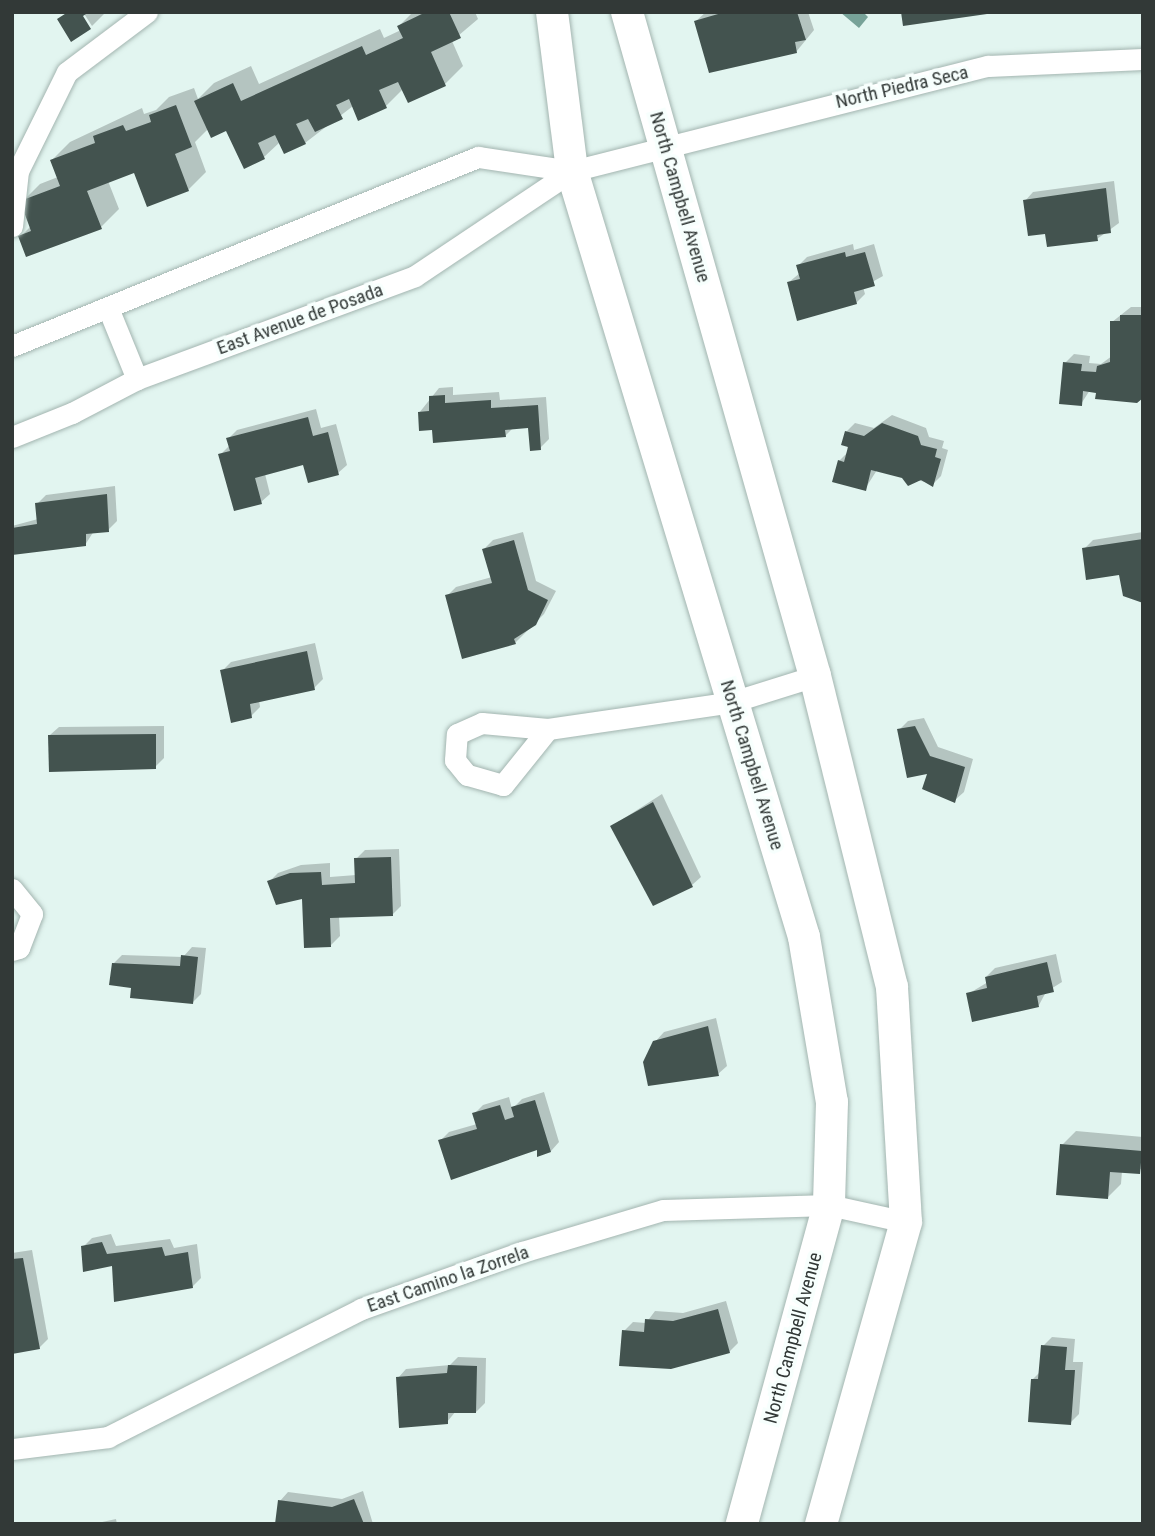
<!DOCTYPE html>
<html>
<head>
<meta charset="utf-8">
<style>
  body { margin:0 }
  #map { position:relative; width:1155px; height:1536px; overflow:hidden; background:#e2f5f0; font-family:"Roboto Condensed",sans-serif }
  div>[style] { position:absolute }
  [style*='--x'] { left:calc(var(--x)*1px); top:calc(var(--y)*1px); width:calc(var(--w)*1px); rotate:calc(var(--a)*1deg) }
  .water>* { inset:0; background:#77a298 }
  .shadow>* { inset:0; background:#0003 }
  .building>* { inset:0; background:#43534f }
  .roads { filter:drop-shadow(0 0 2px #a3b5b0) drop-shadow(0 0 2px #a3b5b0) }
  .minor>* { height:21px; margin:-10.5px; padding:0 10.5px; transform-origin:10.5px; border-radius:10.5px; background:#fff }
  .secondary>* { height:32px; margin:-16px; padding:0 16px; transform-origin:16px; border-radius:16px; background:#fff }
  span { translate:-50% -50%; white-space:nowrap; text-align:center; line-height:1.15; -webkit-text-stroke:7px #f7fffd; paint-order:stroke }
  .street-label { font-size:19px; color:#323937 }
  .frame { position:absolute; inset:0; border:14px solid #323937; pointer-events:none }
</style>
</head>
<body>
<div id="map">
  <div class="water">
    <div style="clip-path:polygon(840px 12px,863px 12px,868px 17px,859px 28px)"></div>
  </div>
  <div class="shadow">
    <div style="clip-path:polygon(83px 12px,103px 12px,104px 14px,92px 26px)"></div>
    <div style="clip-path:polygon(413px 12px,475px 12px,478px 19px,452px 41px,463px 66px,445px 84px,403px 89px,386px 106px,353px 106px,305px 143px,280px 142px,264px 157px,227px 129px,208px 129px,195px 142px,206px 172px,188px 190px,135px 171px,108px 181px,119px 209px,101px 227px,20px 237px,31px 226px,22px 202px,40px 184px,58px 177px,52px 160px,70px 142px,142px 108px,144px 114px,156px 110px,169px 97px,194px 88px,198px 99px,214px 83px,251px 66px,259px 84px,380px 29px,384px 38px,401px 30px,399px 26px)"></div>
    <div style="clip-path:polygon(706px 12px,808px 12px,814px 30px,796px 52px,696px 21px)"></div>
    <div style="clip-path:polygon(1114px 181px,1119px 223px,1097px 239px,1047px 232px,1025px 201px,1033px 192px)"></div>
    <div style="clip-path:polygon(853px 244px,854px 250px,874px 244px,883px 276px,863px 287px,865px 294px,856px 303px,789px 282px,800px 273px,798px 266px,807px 257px)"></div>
    <div style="clip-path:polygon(1131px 307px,1143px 307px,1143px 395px,1090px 390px,1081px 404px,1065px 363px,1074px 354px,1090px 356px,1089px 363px,1101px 364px,1112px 356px,1112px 322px)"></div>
    <div style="clip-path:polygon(453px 387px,453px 395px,499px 392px,500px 400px,546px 397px,549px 439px,540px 448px,530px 426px,513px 428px,505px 436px,434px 428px,419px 413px,439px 388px)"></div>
    <div style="clip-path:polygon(316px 409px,321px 428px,336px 424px,347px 465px,338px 473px,304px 463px,265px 474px,270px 494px,261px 502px,220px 455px,230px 445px,228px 439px,237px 430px)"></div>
    <div style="clip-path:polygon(892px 415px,926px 428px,929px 437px,944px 441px,942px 448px,948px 450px,941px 476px,933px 484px,877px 470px,865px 489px,839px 461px,848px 452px,846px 432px,855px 423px,874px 428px)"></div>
    <div style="clip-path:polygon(115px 486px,117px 521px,108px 530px,94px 531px,85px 545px,12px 553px,12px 526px,38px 519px,37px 504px,46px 495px)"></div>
    <div style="clip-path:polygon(523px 532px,536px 581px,556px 591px,544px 614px,515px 643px,447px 596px,456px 587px,492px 577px,484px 549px,493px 540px)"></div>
    <div style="clip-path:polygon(1143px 532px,1143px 601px,1121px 573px,1084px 549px,1093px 540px)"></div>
    <div style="clip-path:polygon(315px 643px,323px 679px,314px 688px,259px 700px,260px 707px,251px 716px,222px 671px,231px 662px)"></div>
    <div style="clip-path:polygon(924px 718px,938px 747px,973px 759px,964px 792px,955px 800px,899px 730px,908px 721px)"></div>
    <div style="clip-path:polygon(164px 726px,164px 758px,155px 767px,50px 735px,59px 727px)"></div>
    <div style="clip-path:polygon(662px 794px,701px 877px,692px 885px,612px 826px)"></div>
    <div style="clip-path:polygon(399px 849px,401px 906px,393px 914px,339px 916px,340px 936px,331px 945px,303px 897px,269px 882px,278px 873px,301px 865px,330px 863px,330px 877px,356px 875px,356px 859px,365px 850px)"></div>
    <div style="clip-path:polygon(192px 947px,206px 948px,201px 994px,193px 1002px,133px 986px,113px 964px,122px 955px,183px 957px)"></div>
    <div style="clip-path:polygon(1056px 954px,1062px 982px,1046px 992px,1039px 1005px,968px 994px,988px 982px,986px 977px,995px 968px)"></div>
    <div style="clip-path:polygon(716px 1018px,727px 1066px,718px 1074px,655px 1042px,664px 1032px)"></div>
    <div style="clip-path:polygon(544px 1092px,559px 1142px,551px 1151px,440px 1141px,449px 1132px,477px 1124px,474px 1114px,483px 1105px,509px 1097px,512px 1109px,522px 1099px)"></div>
    <div style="clip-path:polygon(1076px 1131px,1143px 1137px,1143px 1169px,1122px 1171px,1121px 1184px,1107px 1198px,1062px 1145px)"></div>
    <div style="clip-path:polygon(111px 1234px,116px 1246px,170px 1239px,174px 1248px,197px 1244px,201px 1278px,192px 1287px,113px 1264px,83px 1247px,92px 1238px)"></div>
    <div style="clip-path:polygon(32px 1250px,48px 1339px,39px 1348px,12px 1352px,12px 1253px)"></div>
    <div style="clip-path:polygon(726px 1301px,738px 1343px,729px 1352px,624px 1331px,633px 1322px,646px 1323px,655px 1311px,683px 1313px)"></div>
    <div style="clip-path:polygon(1052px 1337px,1075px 1339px,1073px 1362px,1083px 1362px,1079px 1414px,1070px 1423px,1033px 1379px,1041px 1371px,1043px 1346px)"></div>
    <div style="clip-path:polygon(458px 1357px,486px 1358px,485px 1403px,476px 1412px,456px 1411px,447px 1422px,398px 1378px,406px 1369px,450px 1365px)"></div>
    <div style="clip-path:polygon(363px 1491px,373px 1524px,277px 1524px,280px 1501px,288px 1492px,342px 1499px)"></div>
    <div style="clip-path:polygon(116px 1519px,117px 1524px,93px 1524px)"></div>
    <div style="clip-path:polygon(1011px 1522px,1033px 1523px,1033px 1524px,1010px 1524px)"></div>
  </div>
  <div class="building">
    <div style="clip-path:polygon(68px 12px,89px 12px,83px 16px,91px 29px,71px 42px,57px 19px)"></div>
    <div style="clip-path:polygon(426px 12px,449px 12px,461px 38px,431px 52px,446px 86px,408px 103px,398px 82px,379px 90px,387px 108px,358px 121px,349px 99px,336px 105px,343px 119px,315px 132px,308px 119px,296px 124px,306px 144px,284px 154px,275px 135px,258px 143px,265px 159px,244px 169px,226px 131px,211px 138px,194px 101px,233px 83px,241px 101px,362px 46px,366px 55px,403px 38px,397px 26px)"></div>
    <div style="clip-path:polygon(725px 12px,797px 12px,806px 40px,795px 42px,797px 53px,709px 73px,694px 21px)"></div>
    <div style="clip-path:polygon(901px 12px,987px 12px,987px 14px,903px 26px)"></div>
    <div style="clip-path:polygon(176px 105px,192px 147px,175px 154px,189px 191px,147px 207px,134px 173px,87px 191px,102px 229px,26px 257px,18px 236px,31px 231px,20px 201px,60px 186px,50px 160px,95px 143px,93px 136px,123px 125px,126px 131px,151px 122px,149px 115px)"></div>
    <div style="clip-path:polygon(1106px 188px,1111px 233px,1097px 235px,1098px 241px,1047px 247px,1045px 234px,1028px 236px,1023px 200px)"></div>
    <div style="clip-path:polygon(845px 252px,846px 257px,865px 252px,875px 286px,854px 292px,857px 304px,797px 321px,787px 282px,800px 279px,796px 265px)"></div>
    <div style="clip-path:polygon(1120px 315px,1143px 315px,1143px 398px,1137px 403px,1095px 399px,1096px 393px,1083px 391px,1082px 406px,1059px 404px,1063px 362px,1082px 364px,1081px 371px,1096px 372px,1097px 366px,1110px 362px,1110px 321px,1120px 321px)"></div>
    <div style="clip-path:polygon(445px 395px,445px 403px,491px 400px,491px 408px,538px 405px,541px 450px,530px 451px,528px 428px,505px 430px,506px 437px,433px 443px,432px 430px,419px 431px,418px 412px,429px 411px,429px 396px)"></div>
    <div style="clip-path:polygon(308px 417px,313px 436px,328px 432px,339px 475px,308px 483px,303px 465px,255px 478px,262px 504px,234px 511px,218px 454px,230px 451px,226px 438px)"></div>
    <div style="clip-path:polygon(882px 423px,918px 436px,921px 445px,937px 449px,935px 457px,941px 459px,933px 487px,921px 480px,908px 486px,902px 478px,871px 470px,866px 491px,832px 482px,838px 460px,844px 462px,848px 447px,841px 445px,845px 431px,864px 436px)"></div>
    <div style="clip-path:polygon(107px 494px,109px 532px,86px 534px,86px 546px,12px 555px,12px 528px,37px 524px,35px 503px)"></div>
    <div style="clip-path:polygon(1143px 539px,1143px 603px,1123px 596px,1119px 575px,1086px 580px,1082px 548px)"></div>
    <div style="clip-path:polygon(514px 540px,528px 590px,548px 600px,536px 625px,514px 639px,516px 644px,462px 659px,445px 595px,492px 583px,482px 549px)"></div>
    <div style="clip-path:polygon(307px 651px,315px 690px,250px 704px,252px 718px,231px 723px,220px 670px)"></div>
    <div style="clip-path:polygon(915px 726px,930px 756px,965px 767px,955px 803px,922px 789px,927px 774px,907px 778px,897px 729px)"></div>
    <div style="clip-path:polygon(156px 734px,156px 769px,49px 772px,48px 735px)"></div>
    <div style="clip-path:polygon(653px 802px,693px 887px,653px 906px,610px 826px)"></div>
    <div style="clip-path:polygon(391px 857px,393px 916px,330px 918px,331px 947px,304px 948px,302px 899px,276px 905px,267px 881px,290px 873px,321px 872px,322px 885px,355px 883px,354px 858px)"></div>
    <div style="clip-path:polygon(181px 955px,198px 957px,193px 1004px,130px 998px,131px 988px,109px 985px,112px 963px,180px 966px)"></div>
    <div style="clip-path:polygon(1047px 962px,1054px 992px,1037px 996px,1039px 1007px,972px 1022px,966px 993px,987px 988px,985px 977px)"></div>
    <div style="clip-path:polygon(708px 1026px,719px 1076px,648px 1086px,643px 1062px,653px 1041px)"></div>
    <div style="clip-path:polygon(535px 1100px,551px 1152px,537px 1157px,537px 1150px,451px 1180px,438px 1140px,477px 1129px,472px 1113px,500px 1105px,505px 1120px,514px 1117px,511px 1107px)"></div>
    <div style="clip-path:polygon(1060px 1144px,1142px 1151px,1140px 1174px,1110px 1172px,1108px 1199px,1056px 1195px)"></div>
    <div style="clip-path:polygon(102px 1242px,107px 1254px,162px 1247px,165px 1256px,188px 1252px,193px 1288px,114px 1302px,112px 1266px,83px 1272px,81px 1246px)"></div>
    <div style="clip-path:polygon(23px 1258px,40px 1349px,12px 1354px,12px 1259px)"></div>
    <div style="clip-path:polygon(718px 1309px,730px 1353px,671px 1369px,619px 1366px,622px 1330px,644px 1332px,645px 1319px,673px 1321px)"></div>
    <div style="clip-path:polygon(1041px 1345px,1067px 1347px,1065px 1370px,1075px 1370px,1071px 1425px,1028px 1422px,1031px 1379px,1038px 1379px)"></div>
    <div style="clip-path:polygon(448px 1365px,477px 1366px,476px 1413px,448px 1413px,448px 1424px,399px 1428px,396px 1377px,447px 1373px)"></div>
    <div style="clip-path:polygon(354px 1499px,364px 1524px,275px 1524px,278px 1500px,332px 1507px)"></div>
  </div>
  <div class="roads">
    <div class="minor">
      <div style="--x:12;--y:226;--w:55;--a:-83.8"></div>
      <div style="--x:18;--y:171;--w:110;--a:-63.7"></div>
      <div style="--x:67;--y:72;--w:100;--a:-36.9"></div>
      <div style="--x:108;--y:308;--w:77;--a:67.8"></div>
      <div style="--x:12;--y:346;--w:503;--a:-22.08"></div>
      <div style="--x:478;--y:157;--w:95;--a:8.5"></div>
      <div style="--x:12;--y:437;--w:65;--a:-21.8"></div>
      <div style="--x:72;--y:413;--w:73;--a:-27.6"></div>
      <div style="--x:137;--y:379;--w:296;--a:-20.3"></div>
      <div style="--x:415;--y:276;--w:189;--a:-33.8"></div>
      <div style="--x:572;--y:171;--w:429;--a:-14.2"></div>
      <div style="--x:988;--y:66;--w:155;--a:-2.6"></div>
      <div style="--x:548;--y:729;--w:72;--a:128.8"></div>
      <div style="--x:503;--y:785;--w:37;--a:-164"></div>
      <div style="--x:467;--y:775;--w:19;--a:-129"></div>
      <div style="--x:455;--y:760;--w:26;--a:-86"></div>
      <div style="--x:457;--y:734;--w:27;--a:-24"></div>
      <div style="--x:482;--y:723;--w:66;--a:5.2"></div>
      <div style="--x:548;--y:729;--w:186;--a:-8.3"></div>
      <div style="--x:732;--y:702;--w:87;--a:-17.4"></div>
      <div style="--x:12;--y:889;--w:32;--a:51"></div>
      <div style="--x:32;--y:914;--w:36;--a:111"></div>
      <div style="--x:19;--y:948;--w:7;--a:164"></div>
      <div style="--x:12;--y:1449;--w:97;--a:-7.1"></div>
      <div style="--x:108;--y:1437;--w:284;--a:-26.8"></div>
      <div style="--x:361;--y:1309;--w:171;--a:-19.5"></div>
      <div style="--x:522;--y:1252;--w:147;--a:-16.6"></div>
      <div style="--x:663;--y:1210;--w:166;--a:-1.7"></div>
      <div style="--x:829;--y:1205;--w:79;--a:12.4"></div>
    </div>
    <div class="secondary">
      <div style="--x:552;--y:12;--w:160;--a:82.8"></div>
      <div style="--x:572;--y:171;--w:800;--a:73.15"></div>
      <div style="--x:804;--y:937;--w:167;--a:80.4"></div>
      <div style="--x:832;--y:1102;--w:103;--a:91.7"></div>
      <div style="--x:829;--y:1205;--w:331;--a:105.3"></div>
      <div style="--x:627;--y:12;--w:690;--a:74.19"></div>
      <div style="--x:815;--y:676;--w:320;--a:76.1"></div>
      <div style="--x:892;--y:987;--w:235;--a:86.6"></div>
      <div style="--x:906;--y:1222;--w:314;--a:105.7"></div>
    </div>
  </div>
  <div class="street-label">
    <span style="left:902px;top:87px;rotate:-13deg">North Piedra Seca</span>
    <span style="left:680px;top:197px;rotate:74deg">North Campbell Avenue</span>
    <span style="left:300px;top:319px;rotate:-20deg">East Avenue de Posada</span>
    <span style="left:752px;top:765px;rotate:73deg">North Campbell Avenue</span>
    <span style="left:448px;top:1279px;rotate:-19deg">East Camino la Zorrela</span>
    <span style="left:793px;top:1338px;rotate:-75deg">North Campbell Avenue</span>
  </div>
  <div class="frame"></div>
</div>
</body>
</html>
